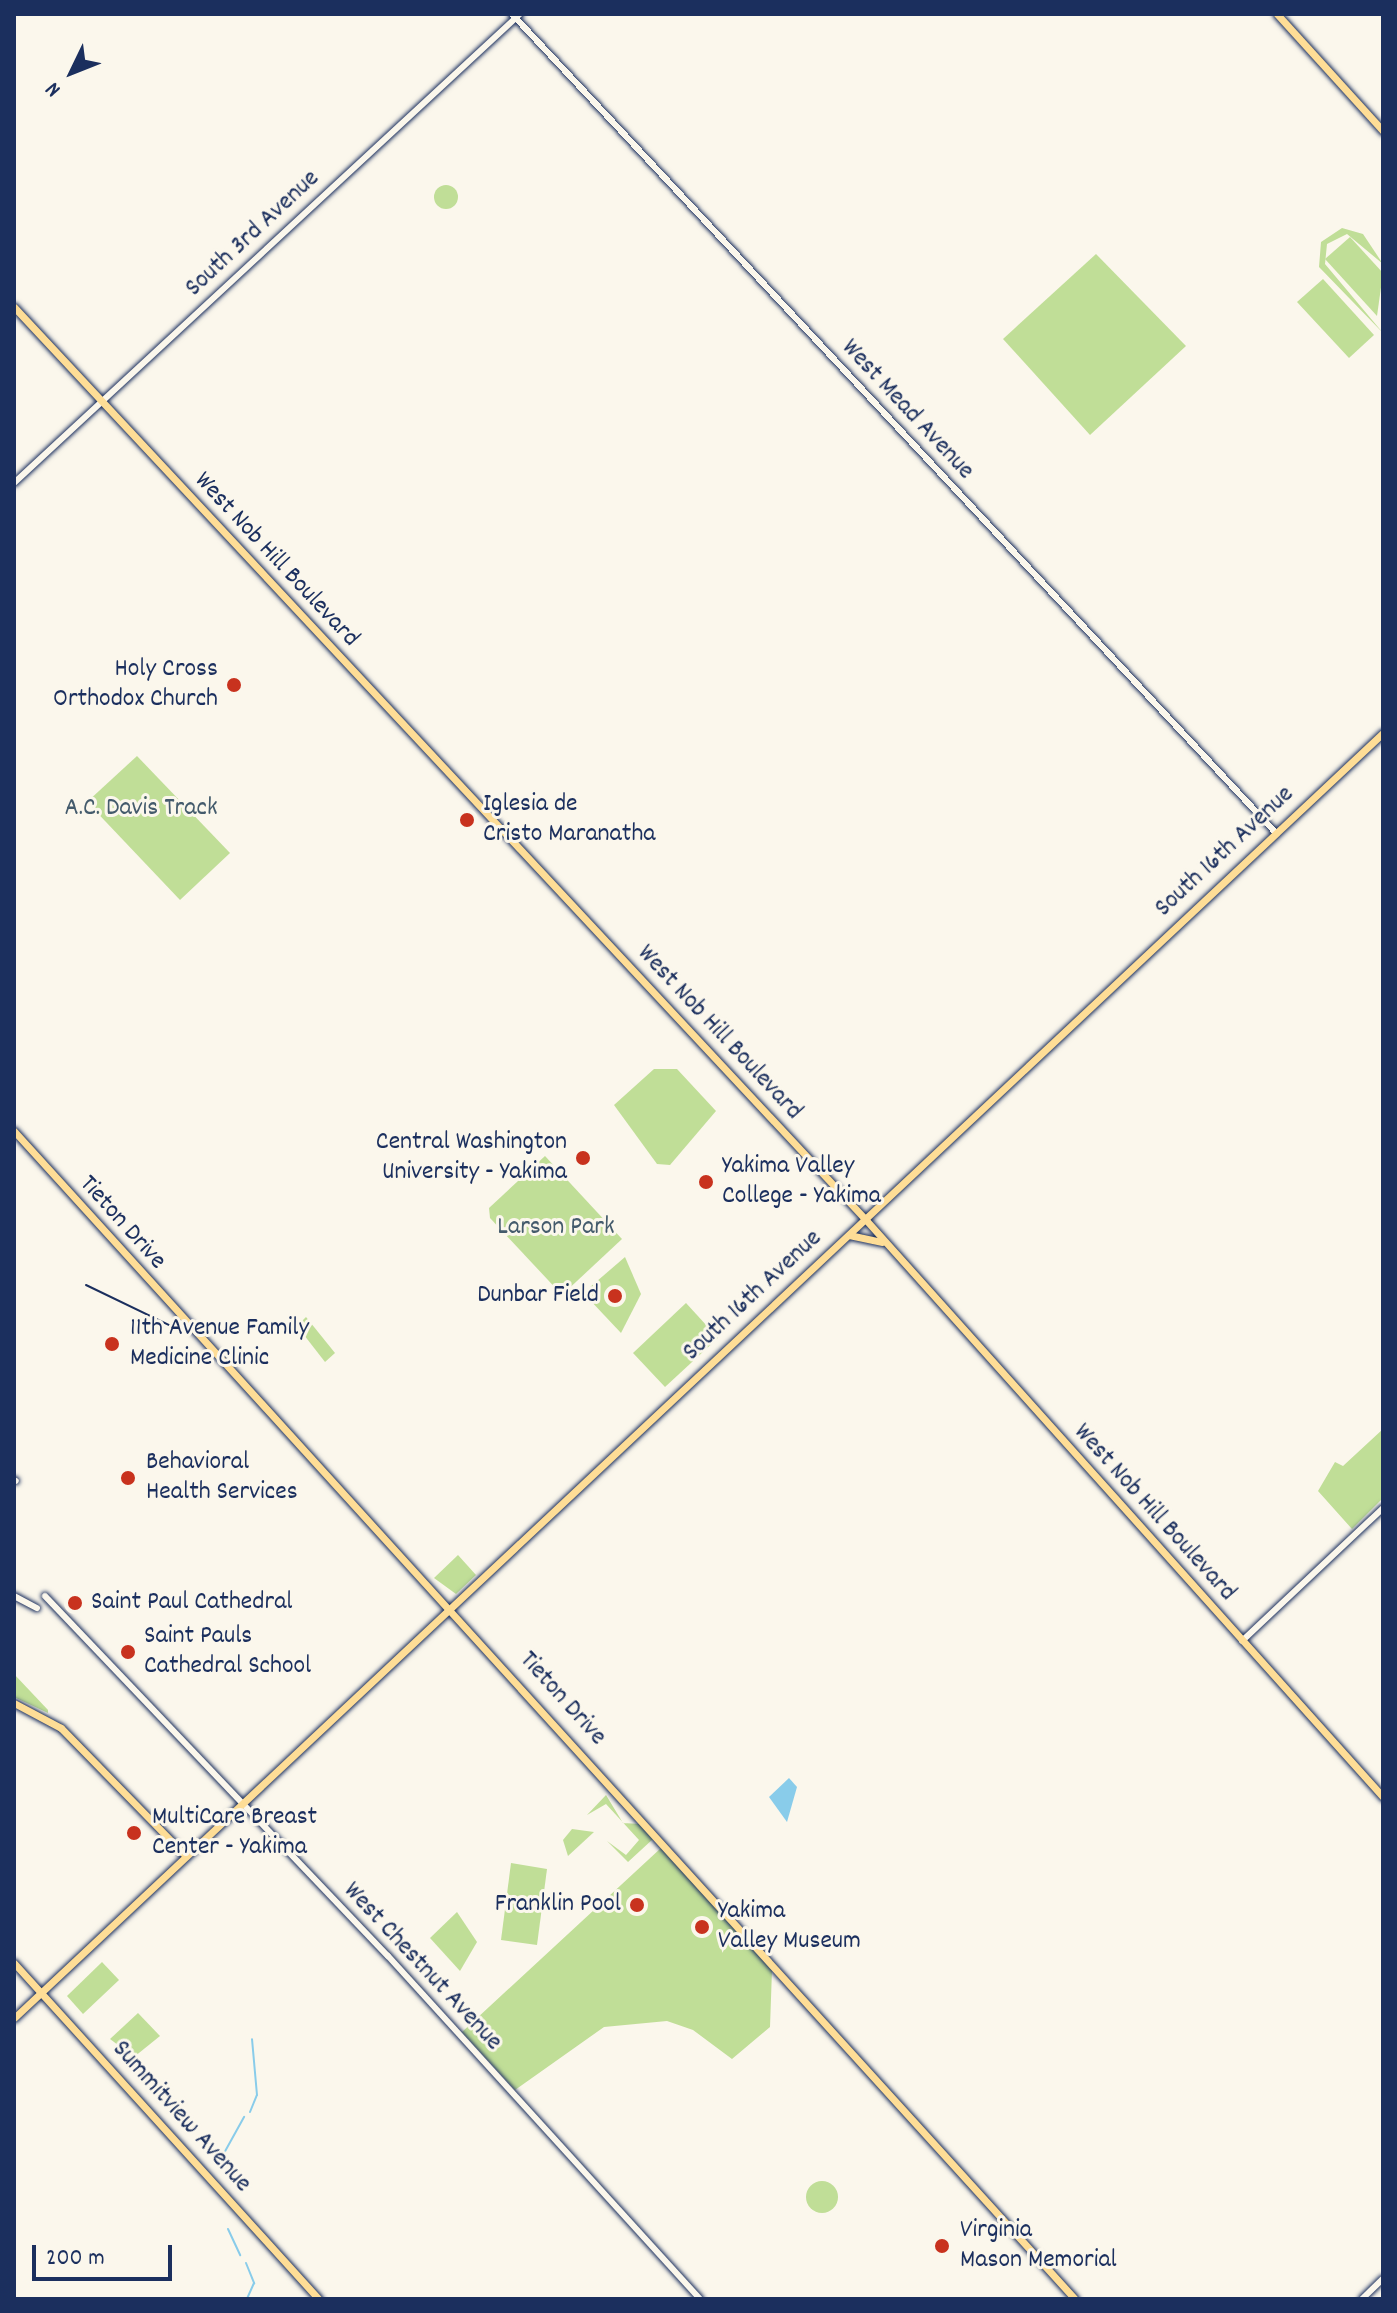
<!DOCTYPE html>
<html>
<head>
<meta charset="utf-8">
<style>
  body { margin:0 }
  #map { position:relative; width:1397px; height:2313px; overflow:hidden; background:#fbf7ec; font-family:Dekko,sans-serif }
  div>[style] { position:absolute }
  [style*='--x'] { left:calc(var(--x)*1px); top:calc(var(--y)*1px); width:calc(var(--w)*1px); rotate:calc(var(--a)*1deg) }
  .green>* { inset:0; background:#c0de97 }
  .round { border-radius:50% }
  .water>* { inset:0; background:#89ccea }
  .stream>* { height:2px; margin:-1px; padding:0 1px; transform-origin:1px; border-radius:1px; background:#89ccea }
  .roads { filter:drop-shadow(0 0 2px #1b2f5e) drop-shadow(0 0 2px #1b2f5e) }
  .minor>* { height:6px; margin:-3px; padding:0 3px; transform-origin:3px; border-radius:3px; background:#fbf7ec }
  .major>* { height:7px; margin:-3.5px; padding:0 3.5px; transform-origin:3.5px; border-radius:3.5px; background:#fedd96 }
  .tram>* { height:2px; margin:-1px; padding:0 1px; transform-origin:1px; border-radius:1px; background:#1b2f5e }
  .dots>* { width:22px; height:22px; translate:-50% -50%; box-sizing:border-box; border:4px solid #fbf7ec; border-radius:50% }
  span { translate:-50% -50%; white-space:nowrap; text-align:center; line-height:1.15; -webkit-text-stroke:6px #fbf7ec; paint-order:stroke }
  .street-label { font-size:26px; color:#1b2f5e }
  .poi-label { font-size:26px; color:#1b2f5e }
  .right { translate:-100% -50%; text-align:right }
  .left { translate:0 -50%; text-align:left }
  .park-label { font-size:26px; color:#445b6c }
  .frame { position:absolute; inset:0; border:16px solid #1b2f5e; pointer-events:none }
  .north { position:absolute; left:32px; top:32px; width:80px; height:80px; -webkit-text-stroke:6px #fbf7ec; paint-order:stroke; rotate:227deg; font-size:22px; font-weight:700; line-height:32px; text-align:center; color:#1b2f5e }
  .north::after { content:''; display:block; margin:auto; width:28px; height:36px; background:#1b2f5e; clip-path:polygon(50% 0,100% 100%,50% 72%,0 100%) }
  .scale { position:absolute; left:32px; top:2245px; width:140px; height:36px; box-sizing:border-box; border:4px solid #1b2f5e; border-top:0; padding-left:10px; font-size:24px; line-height:28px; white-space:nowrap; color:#1b2f5e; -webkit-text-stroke:6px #fbf7ec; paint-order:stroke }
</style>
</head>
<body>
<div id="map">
  <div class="green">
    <div class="round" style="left:434px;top:185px;width:24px;height:24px"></div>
    <div style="clip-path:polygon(1342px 228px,1363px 234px,1383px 264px,1347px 234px,1327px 244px,1325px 264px,1383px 333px,1319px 267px,1321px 242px)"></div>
    <div style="clip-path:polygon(1350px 237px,1383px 273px,1377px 316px,1325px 259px)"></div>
    <div style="clip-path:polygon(1096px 254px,1186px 346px,1090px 435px,1003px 339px)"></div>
    <div style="clip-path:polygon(1323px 279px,1374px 335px,1349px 358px,1297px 302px)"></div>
    <div style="clip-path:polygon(137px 756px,230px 853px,180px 900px,87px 802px)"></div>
    <div style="clip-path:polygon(654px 1069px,677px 1069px,716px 1111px,670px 1165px,657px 1164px,614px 1105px)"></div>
    <div style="clip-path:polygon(545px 1156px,622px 1239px,562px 1295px,490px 1218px,489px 1208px)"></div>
    <div style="clip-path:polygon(625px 1257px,641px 1294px,621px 1333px,588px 1298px,589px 1288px)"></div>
    <div style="clip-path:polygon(686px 1303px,718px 1338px,665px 1387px,633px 1353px)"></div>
    <div style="clip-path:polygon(306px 1317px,335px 1353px,325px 1362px,297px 1326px)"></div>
    <div style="clip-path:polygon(1383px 1429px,1383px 1498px,1352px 1529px,1318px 1491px,1335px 1462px,1343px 1466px)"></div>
    <div style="clip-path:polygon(458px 1555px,476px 1575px,456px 1594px,434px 1578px)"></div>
    <div style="clip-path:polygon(14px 1674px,48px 1710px,48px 1713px,14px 1697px)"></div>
    <div style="clip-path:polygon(606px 1795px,623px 1823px,640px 1824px,653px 1839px,628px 1862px,607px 1841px,626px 1855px,639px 1840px,606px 1804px,587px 1815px)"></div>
    <div style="clip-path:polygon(572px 1829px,594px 1832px,568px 1856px,563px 1840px)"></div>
    <div style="clip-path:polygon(661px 1848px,772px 1970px,770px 2027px,732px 2059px,693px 2030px,667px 2021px,604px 2027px,515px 2090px,462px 2032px)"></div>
    <div style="clip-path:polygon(511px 1863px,547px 1869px,537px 1945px,501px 1940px)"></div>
    <div style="clip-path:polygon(457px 1912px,477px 1942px,460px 1971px,430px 1938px)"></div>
    <div style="clip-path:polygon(102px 1962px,119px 1980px,83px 2014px,67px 1996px)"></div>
    <div style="clip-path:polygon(138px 2013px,160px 2036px,134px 2057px,110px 2039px)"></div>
    <div class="round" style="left:806px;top:2181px;width:32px;height:32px"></div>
  </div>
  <div class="water">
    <div style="clip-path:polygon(789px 1778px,797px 1787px,787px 1822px,769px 1797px)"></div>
  </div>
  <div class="stream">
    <div style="--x:250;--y:2112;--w:18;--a:-68"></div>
    <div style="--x:257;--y:2095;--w:56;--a:-95.1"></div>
    <div style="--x:218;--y:2164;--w:54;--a:-61"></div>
    <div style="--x:228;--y:2229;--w:29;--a:65"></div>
    <div style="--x:246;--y:2263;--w:22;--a:68"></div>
    <div style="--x:254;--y:2283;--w:17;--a:114"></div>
  </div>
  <div class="roads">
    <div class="minor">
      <div style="--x:512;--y:14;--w:1119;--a:46.99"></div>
      <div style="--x:14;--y:483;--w:690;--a:-42.83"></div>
      <div style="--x:14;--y:1480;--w:2;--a:27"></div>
      <div style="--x:14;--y:1596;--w:26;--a:28"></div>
      <div style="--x:45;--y:1596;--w:497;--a:46.4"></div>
      <div style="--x:388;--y:1956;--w:464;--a:47.7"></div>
      <div style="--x:1242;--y:1641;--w:194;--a:-43.3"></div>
      <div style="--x:1362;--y:2299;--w:29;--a:-44"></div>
    </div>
    <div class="major">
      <div style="--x:1277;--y:14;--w:158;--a:47.8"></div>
      <div style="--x:14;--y:307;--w:1249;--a:46.98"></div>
      <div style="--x:866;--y:1220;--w:775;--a:48.14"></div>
      <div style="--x:14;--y:1131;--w:1578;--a:47.75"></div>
      <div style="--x:849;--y:1235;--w:34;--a:12"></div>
      <div style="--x:14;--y:1703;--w:53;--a:28"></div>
      <div style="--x:61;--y:1728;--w:179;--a:45.7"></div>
      <div style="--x:14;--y:1963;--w:454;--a:47.8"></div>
      <div style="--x:14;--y:2018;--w:1878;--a:-43.19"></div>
    </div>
  </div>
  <div class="tram">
    <div style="--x:86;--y:1285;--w:97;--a:25.8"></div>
  </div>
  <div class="dots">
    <div style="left:234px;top:685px;background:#c8321e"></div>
    <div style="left:467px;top:820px;background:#c8321e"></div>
    <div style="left:583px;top:1158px;background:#c8321e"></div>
    <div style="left:706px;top:1182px;background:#c8321e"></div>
    <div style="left:615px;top:1296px;background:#c8321e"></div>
    <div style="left:112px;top:1344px;background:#c8321e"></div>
    <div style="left:128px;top:1478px;background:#c8321e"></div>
    <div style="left:75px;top:1603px;background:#c8321e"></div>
    <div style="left:128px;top:1652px;background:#c8321e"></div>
    <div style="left:134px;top:1833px;background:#c8321e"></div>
    <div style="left:637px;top:1905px;background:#c8321e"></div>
    <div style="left:702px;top:1927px;background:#c8321e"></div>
    <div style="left:942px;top:2246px;background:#c8321e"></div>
  </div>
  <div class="street-label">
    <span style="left:253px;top:234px;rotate:-43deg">South 3rd Avenue</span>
    <span style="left:907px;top:410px;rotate:47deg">West Mead Avenue</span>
    <span style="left:276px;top:560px;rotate:47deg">West Nob Hill Boulevard</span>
    <span style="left:1225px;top:852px;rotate:-43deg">South 16th Avenue</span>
    <span style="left:719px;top:1033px;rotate:47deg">West Nob Hill Boulevard</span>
    <span style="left:122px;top:1223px;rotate:48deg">Tieton Drive</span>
    <span style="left:753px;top:1296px;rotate:-43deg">South 16th Avenue</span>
    <span style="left:1154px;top:1513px;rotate:48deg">West Nob Hill Boulevard</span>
    <span style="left:562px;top:1699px;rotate:48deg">Tieton Drive</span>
    <span style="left:422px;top:1967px;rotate:47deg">West Chestnut Avenue</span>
    <span style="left:181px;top:2117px;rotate:48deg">Summitview Avenue</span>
  </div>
  <div class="poi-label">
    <span class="right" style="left:218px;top:685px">Holy Cross<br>Orthodox Church</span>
    <span class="left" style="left:483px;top:820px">Iglesia de<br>Cristo Maranatha</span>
    <span class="right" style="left:567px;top:1158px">Central Washington<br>University - Yakima</span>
    <span class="left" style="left:722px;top:1182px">Yakima Valley<br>College - Yakima</span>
    <span class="right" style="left:599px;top:1296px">Dunbar Field</span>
    <span class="left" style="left:130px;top:1344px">11th Avenue Family<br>Medicine Clinic</span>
    <span class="left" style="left:146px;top:1478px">Behavioral<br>Health Services</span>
    <span class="left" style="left:91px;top:1603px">Saint Paul Cathedral</span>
    <span class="left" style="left:144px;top:1652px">Saint Pauls<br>Cathedral School</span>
    <span class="left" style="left:152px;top:1833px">MultiCare Breast<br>Center - Yakima</span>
    <span class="right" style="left:621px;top:1905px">Franklin Pool</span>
    <span class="left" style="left:718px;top:1927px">Yakima<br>Valley Museum</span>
    <span class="left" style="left:960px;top:2246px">Virginia<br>Mason Memorial</span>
  </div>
  <div class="park-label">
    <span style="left:141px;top:809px">A.C. Davis Track</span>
    <span style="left:556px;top:1228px">Larson Park</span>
  </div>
  <div class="frame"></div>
  <div class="north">N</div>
  <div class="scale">200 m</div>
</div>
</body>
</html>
